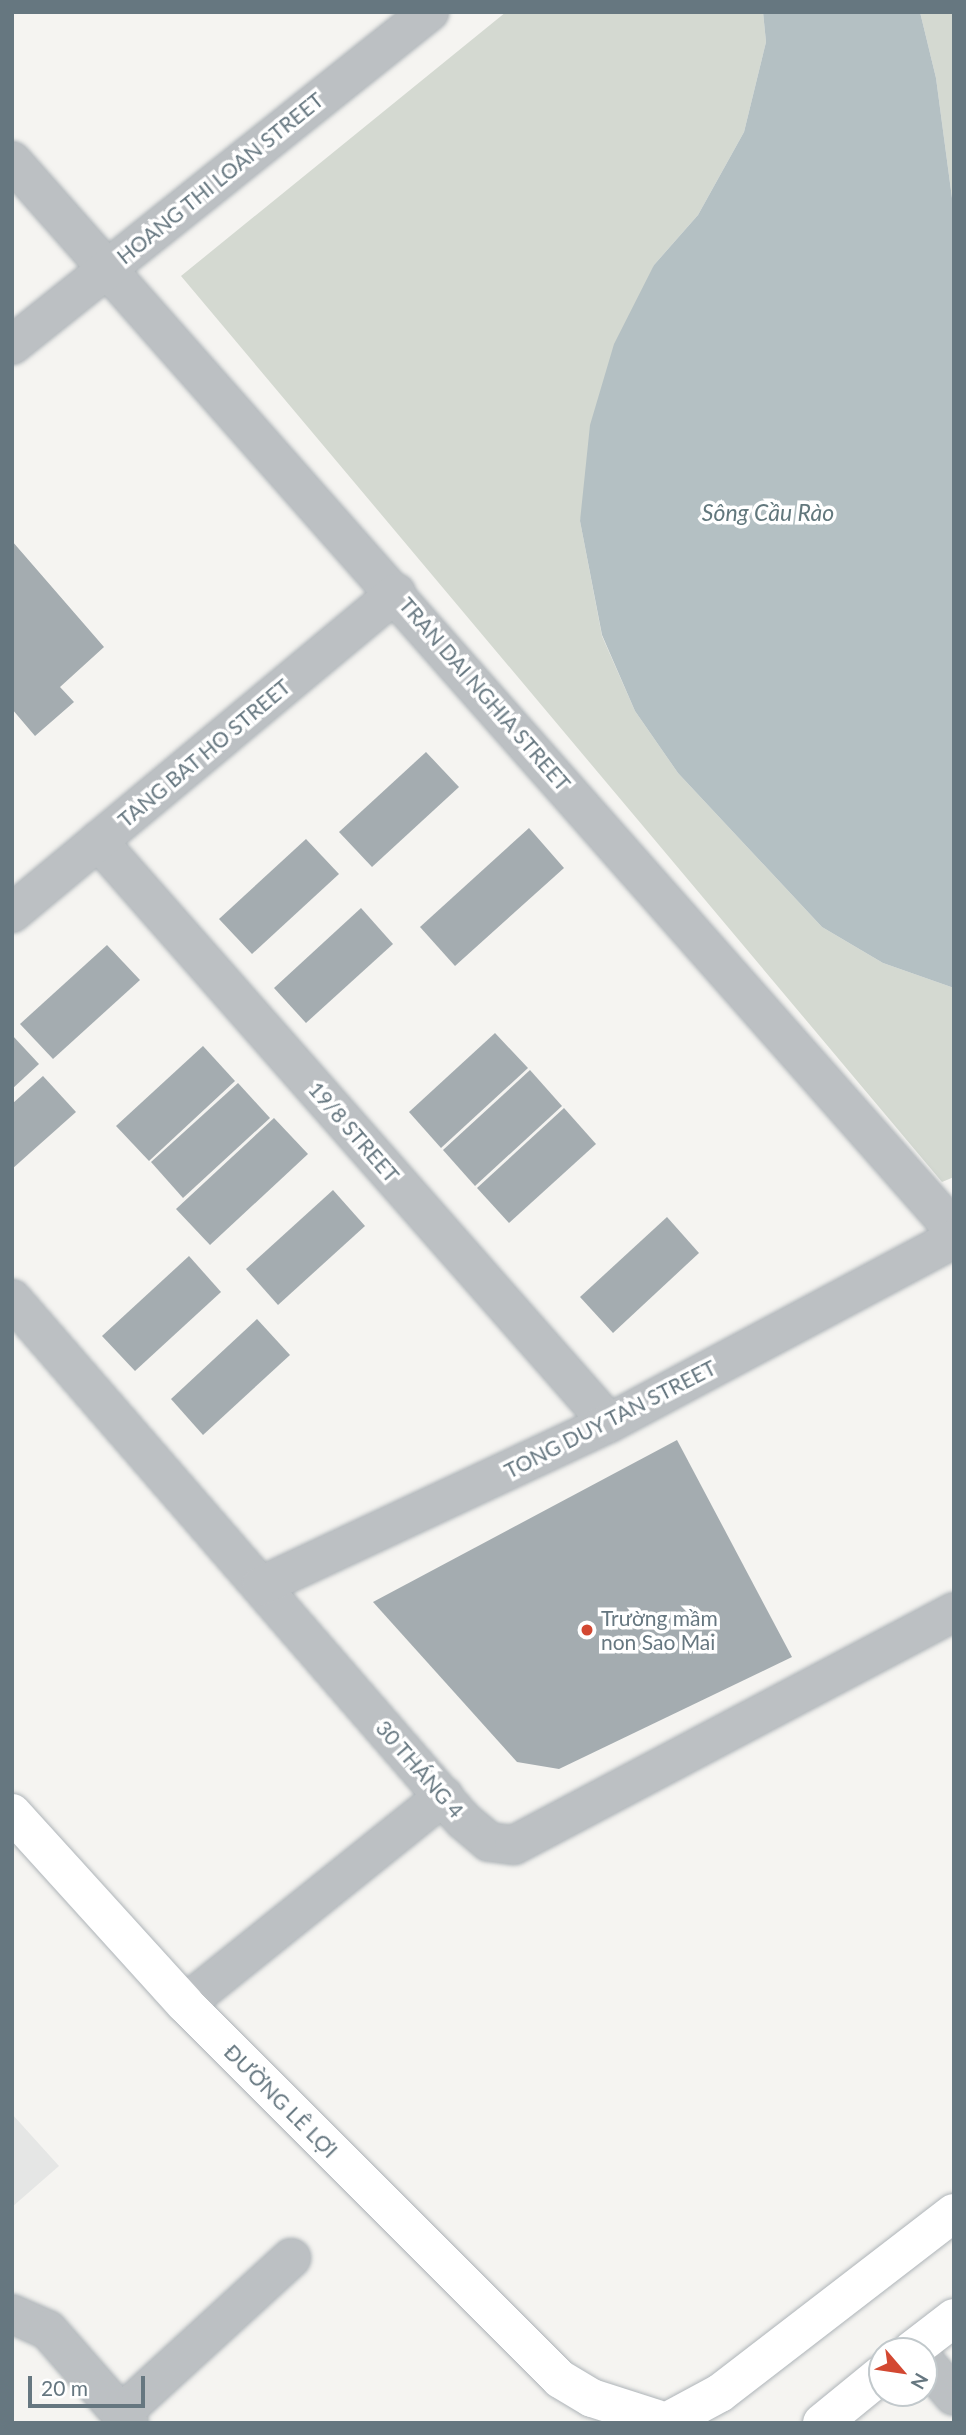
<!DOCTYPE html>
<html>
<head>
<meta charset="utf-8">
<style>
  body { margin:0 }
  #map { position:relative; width:966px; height:2435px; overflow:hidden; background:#f5f4f1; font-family:Lato,sans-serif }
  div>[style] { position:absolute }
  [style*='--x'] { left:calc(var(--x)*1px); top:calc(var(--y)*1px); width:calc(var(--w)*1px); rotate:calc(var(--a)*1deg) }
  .built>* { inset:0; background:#e5e6e5 }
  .green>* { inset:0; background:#d4d9d1 }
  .water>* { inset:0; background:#b4c0c3 }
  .building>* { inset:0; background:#a4acb0 }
  .roads { filter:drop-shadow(0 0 2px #aeb4b8) drop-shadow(0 0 2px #aeb4b8) }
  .street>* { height:38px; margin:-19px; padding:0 19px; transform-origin:19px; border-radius:19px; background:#bcc0c3 }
  .secondary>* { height:38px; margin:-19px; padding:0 19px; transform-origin:19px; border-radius:19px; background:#fff }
  .dots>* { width:19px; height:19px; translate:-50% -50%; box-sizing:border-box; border:4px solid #fff; border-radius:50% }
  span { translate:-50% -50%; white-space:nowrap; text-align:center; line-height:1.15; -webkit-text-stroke:7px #fff; paint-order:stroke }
  .street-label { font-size:21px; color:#667780 }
  .poi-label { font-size:21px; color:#667780 }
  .left { translate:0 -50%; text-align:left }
  .water-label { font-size:23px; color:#62787d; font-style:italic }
  .frame { position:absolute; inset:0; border:14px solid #667780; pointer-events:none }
  .north { position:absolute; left:868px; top:2337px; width:70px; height:70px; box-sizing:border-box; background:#fff; border:2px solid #c2c9cc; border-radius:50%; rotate:119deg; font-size:19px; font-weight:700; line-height:28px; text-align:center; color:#667780 }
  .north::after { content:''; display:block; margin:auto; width:24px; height:32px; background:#d34832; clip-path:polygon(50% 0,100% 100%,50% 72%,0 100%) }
  .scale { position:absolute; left:28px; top:2376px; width:117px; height:32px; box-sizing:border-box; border:4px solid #667780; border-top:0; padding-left:9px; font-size:21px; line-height:24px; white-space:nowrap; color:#667780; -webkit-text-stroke:5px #fff; paint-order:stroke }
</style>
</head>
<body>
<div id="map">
  <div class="built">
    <div style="clip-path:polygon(12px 2114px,59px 2166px,12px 2207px)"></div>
  </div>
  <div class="green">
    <div style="clip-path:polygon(506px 12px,763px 12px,766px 42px,744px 132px,698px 215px,654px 265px,580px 521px,602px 636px,635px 711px,678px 773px,822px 927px,883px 963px,954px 988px,954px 1177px,942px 1182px,181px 276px)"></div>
    <div style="clip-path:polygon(920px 12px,954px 12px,954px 213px,936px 78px)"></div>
  </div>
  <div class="water">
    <div style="clip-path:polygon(763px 12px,920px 12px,936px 78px,954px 213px,954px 988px,883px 963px,822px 927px,678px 773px,635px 711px,602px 635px,580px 521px,590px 425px,614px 344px,654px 265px,698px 215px,744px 132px,766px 42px)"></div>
  </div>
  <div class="building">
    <div style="clip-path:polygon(12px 541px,104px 647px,60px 687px,74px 702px,35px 736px,12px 709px)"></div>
    <div style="clip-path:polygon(426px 752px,459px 787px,372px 867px,339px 832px)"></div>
    <div style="clip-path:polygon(529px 828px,564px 868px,455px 966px,420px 927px)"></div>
    <div style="clip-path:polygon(306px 839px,339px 874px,252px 954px,219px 919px)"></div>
    <div style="clip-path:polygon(361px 908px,393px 944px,306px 1023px,274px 988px)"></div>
    <div style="clip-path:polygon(107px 945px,140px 980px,53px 1059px,20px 1024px)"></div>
    <div style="clip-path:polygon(495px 1033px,528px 1068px,441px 1148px,409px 1112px)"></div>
    <div style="clip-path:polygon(12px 1035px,39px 1064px,12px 1089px)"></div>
    <div style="clip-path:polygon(203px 1046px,235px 1081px,149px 1161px,116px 1126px)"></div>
    <div style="clip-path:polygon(530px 1070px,562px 1106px,475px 1186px,443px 1150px)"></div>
    <div style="clip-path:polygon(43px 1076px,76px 1112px,12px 1169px,12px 1104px)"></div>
    <div style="clip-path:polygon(238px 1083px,270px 1118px,183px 1198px,151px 1162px)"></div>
    <div style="clip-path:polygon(564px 1108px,596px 1144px,509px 1223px,477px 1188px)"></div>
    <div style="clip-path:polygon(274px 1118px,308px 1154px,210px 1245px,176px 1209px)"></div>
    <div style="clip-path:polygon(333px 1190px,365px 1226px,278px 1305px,246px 1269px)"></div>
    <div style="clip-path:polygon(667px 1217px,699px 1253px,613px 1333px,580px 1297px)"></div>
    <div style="clip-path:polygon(189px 1256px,221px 1292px,135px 1371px,102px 1336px)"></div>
    <div style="clip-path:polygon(257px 1319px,290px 1355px,203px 1435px,171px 1399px)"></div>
    <div style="clip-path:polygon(677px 1440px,792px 1657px,559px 1769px,517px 1762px,373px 1602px)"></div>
  </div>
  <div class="roads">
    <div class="street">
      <div style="--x:12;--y:161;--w:1425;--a:48.61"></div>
      <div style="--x:12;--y:345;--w:534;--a:-38.61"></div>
      <div style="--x:98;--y:841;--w:774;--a:48.72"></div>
      <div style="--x:12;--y:913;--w:500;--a:-39.8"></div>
      <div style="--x:12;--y:1299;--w:689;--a:49.12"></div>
      <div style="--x:463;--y:1820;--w:34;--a:40"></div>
      <div style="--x:489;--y:1842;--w:25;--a:7"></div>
      <div style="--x:514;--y:1845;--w:498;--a:-27.9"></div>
      <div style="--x:261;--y:1586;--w:384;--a:-25.1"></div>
      <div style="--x:609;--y:1423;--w:391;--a:-28.1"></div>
      <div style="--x:185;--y:2004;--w:332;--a:-38.8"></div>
      <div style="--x:12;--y:2314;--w:39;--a:24"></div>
      <div style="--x:48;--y:2330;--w:123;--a:48.9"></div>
      <div style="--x:924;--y:2361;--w:46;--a:49.4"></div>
      <div style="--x:121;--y:2414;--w:231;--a:-42.5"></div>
    </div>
    <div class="secondary">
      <div style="--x:12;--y:1813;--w:258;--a:47.8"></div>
      <div style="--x:185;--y:2004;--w:530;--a:45"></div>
      <div style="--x:560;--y:2379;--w:37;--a:31"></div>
      <div style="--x:592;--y:2398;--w:68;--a:17.9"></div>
      <div style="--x:911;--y:2351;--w:54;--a:-37.5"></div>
      <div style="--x:668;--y:2421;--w:59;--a:-28.3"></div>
      <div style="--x:720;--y:2393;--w:295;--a:-37.6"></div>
      <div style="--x:822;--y:2423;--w:77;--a:-39.2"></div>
    </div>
  </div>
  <div class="dots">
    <div style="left:587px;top:1630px;background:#d34832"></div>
  </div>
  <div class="street-label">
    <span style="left:220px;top:178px;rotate:-39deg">HOANG THI LOAN STREET</span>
    <span style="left:485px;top:694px;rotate:49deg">TRAN DAI NGHIA STREET</span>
    <span style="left:204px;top:753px;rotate:-40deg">TANG BAT HO STREET</span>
    <span style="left:354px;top:1132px;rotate:49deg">19/8 STREET</span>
    <span style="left:610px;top:1419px;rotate:-27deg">TONG DUY TAN STREET</span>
    <span style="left:420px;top:1769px;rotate:49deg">30 THÁNG 4</span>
    <span style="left:281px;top:2101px;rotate:45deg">ĐƯỜNG LÊ LỢI</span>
  </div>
  <div class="poi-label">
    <span class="left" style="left:601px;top:1630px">Trường mầm<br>non Sao Mai</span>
  </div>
  <div class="water-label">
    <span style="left:768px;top:512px">Sông Cầu Rào</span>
  </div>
  <div class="frame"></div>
  <div class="north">N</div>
  <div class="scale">20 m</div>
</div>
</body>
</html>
